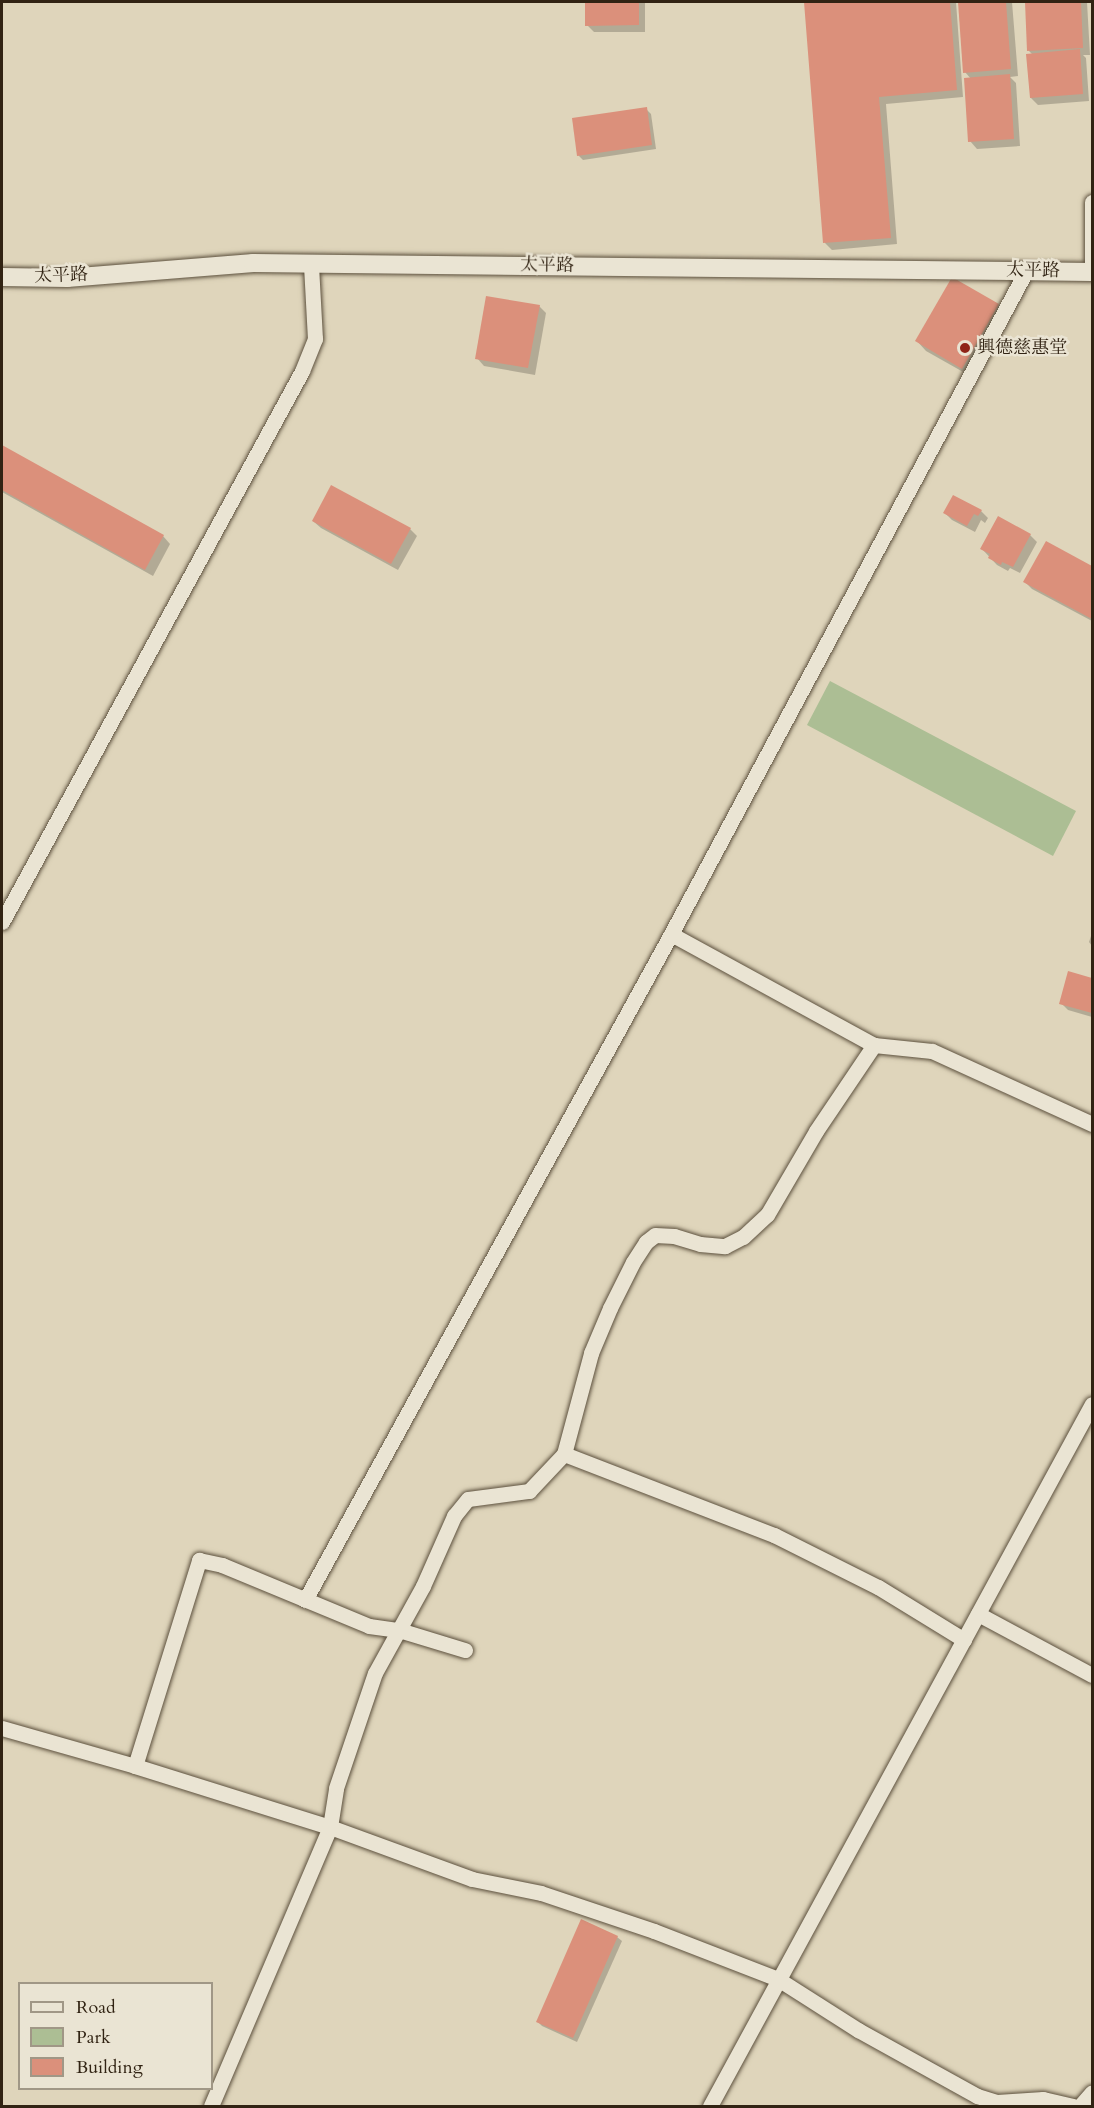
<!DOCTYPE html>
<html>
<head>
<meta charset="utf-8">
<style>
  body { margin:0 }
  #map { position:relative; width:1094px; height:2108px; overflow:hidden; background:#dfd5bb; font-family:Cardo,"Noto Serif TC",serif }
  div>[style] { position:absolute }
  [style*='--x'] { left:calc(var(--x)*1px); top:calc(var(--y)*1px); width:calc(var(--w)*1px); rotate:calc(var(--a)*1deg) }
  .green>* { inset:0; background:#acbe94 }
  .shadow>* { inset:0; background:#0003 }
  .building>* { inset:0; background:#db907b }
  .roads { filter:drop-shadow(0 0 2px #5c503d) drop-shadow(0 0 2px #5c503d) }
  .minor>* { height:15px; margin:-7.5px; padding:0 7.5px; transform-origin:7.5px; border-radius:7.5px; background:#eae4d3 }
  .tertiary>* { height:18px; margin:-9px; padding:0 9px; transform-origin:9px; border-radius:9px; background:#eae4d3 }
  .dots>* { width:16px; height:16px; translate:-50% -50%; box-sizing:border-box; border:3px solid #eae4d3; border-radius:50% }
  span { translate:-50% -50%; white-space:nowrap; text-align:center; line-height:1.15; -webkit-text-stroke:5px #eae4d3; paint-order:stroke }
  .street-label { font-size:18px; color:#312313 }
  .poi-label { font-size:18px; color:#312313 }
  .left { translate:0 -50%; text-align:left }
  .frame { position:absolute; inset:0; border:3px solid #312313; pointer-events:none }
  .legend { position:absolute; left:18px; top:1982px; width:195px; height:108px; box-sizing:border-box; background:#eae4d3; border:2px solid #a09786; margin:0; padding:8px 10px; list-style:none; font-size:18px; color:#312313 }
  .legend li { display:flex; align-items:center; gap:12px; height:30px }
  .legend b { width:30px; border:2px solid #a09786 }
</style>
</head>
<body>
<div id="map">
  <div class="green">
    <div style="clip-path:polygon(830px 681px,1076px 811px,1053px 856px,807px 725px)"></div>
  </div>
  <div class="shadow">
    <div style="clip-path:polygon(586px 2px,645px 2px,645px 32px,594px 32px,587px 25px)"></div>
    <div style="clip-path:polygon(806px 2px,956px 2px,963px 97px,886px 104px,897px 244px,832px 250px,825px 243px)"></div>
    <div style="clip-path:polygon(959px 2px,1012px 2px,1018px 76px,1010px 77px,1016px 83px,1020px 146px,977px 149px,970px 141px,971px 79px,965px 72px)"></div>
    <div style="clip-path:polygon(1026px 2px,1087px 2px,1090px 55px,1083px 55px,1086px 58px,1089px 101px,1038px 105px,1031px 98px,1033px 55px,1029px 51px)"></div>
    <div style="clip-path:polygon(646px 109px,651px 114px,656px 149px,583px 160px,578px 155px)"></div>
    <div style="clip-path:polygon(998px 305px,1008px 315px,972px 377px,926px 351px,917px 341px)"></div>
    <div style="clip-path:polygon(539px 306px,546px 313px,535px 375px,484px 366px,477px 358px)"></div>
    <div style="clip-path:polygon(2px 447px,163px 536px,170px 544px,153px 576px,2px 492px)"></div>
    <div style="clip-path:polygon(981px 511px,988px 518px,985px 523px,981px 520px,975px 532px,952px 520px,945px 513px)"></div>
    <div style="clip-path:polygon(313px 521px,410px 529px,417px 536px,398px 570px,321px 528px)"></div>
    <div style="clip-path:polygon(1030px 535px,1037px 542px,1020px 573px,1010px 568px,1008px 571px,997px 565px,982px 549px)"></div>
    <div style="clip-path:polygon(1046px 543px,1092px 568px,1092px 621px,1032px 589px,1025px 582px)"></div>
    <div style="clip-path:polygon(1092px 933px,1092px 946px,1089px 942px)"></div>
    <div style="clip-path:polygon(1069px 973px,1092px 980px,1092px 1017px,1068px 1010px,1061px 1003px)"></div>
    <div style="clip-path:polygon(617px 1937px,622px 1941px,577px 2042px,542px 2026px,538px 2022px)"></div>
  </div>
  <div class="building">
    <div style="clip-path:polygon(585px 2px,639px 2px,639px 25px,585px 26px)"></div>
    <div style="clip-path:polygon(804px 2px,950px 2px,957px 90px,879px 97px,891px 238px,823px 243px)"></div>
    <div style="clip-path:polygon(958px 2px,1006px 2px,1011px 69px,963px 73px)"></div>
    <div style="clip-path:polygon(1025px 2px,1081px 2px,1083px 48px,1027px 51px)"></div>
    <div style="clip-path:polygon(1080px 49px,1083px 94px,1030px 98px,1026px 54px)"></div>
    <div style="clip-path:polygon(1010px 74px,1014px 139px,968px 142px,964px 78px)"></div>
    <div style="clip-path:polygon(647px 107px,652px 145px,577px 156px,572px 118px)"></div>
    <div style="clip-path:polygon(952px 277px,999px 304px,962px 369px,915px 341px)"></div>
    <div style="clip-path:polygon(486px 296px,540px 305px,528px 368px,475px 359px)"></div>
    <div style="clip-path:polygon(2px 445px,164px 535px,145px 570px,2px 490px)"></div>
    <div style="clip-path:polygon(331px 485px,411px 528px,391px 564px,312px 521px)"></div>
    <div style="clip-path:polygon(953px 495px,982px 510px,978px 516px,974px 514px,967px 526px,943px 513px)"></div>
    <div style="clip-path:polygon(998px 516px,1031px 534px,1013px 567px,1002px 562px,1001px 565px,988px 558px,990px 554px,980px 549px)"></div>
    <div style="clip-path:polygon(1046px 541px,1092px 566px,1092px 619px,1023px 582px)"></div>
    <div style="clip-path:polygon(1068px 971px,1092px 978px,1092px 1013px,1059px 1004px)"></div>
    <div style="clip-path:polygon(581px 1919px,618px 1936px,573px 2038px,536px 2022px)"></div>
  </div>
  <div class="roads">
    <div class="minor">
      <div style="--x:1092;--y:272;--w:70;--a:-90"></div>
      <div style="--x:2;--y:922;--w:627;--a:-61.43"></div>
      <div style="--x:302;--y:371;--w:35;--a:-68"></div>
      <div style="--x:315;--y:339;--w:75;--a:-93.1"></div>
      <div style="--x:671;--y:934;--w:231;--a:28.7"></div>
      <div style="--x:874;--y:1045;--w:58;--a:5.9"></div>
      <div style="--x:932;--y:1051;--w:176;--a:24.5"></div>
      <div style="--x:564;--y:1454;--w:225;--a:21.1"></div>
      <div style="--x:774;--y:1535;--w:116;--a:26.6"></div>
      <div style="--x:878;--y:1587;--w:101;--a:31.6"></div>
      <div style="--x:305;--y:1600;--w:760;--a:-61.21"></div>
      <div style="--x:671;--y:934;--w:752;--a:-61.83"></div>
      <div style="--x:978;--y:1614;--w:129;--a:28.2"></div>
      <div style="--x:2;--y:1728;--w:138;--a:15.9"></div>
      <div style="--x:135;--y:1766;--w:204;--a:17.4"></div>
      <div style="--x:330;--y:1827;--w:151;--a:20.1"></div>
      <div style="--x:472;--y:1879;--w:70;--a:11.5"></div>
      <div style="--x:541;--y:1893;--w:119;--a:18.6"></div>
      <div style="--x:654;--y:1931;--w:133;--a:21.2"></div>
      <div style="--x:778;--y:1979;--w:95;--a:32.5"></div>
      <div style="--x:858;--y:2030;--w:136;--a:29"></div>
      <div style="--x:977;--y:2096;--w:21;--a:17"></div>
      <div style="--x:997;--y:2102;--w:46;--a:-3.7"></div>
      <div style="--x:1043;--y:2099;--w:31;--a:13"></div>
      <div style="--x:135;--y:1766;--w:216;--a:-72.7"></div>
      <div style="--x:199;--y:1560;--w:24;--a:12"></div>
      <div style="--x:222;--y:1565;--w:159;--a:22.5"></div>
      <div style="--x:369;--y:1626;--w:30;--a:8"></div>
      <div style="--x:399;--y:1630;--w:69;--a:16.9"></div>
      <div style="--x:211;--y:2106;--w:303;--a:-66.9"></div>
      <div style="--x:330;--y:1827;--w:39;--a:-81"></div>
      <div style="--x:336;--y:1788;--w:121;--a:-71.3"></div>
      <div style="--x:375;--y:1673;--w:99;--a:-61.1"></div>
      <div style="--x:423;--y:1586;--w:77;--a:-66.1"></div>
      <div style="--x:454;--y:1516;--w:22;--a:-51"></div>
      <div style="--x:468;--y:1499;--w:62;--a:-7.5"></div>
      <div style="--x:529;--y:1491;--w:51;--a:-46.6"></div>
      <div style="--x:564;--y:1454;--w:105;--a:-75"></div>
      <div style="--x:591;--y:1353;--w:49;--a:-67.1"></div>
      <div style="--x:610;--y:1308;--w:51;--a:-63.4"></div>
      <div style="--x:633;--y:1262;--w:24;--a:-57"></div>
      <div style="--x:646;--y:1242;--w:11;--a:-38"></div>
      <div style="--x:655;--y:1235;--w:19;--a:3"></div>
      <div style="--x:674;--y:1236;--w:27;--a:17"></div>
      <div style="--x:700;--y:1244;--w:25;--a:5"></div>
      <div style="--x:725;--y:1246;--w:20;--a:-27"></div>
      <div style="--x:743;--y:1237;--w:33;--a:-43"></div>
      <div style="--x:767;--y:1215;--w:97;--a:-59.7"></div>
      <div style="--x:816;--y:1131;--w:104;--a:-56"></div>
      <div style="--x:710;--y:2106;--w:799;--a:-61.45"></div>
      <div style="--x:1080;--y:2106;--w:18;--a:-49"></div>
    </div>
    <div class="tertiary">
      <div style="--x:2;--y:277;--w:65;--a:0.9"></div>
      <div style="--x:67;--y:278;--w:187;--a:-4.6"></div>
      <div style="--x:253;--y:263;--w:839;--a:0.61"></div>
    </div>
  </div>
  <div class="dots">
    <div style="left:965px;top:348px;background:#8f2418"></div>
  </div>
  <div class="street-label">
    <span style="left:547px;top:266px;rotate:1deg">太平路</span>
    <span style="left:1033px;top:271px;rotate:1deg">太平路</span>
    <span style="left:61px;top:276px;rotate:-2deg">太平路</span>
  </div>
  <div class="poi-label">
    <span class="left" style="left:977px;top:348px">興德慈惠堂</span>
  </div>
  <div class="frame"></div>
  <ul class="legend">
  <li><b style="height:8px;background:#eae4d3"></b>Road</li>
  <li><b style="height:16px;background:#acbe94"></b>Park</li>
  <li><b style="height:16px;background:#db907b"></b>Building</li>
  </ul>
</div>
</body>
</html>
